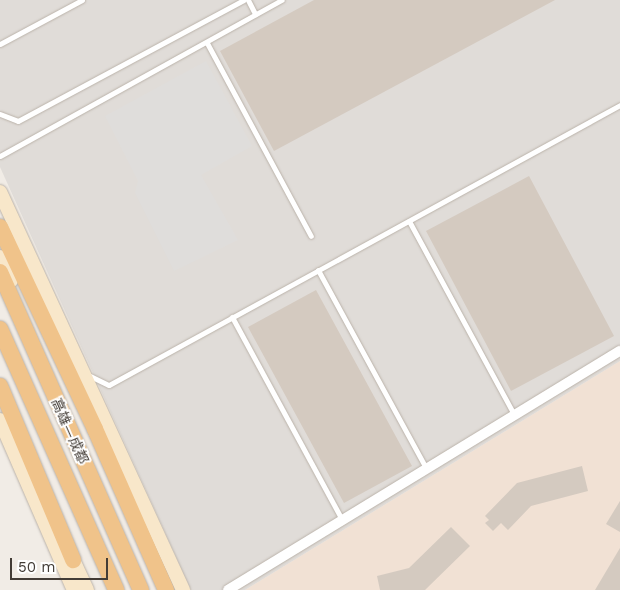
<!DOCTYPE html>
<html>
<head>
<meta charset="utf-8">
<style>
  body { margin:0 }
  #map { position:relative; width:620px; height:590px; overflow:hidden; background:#f1ece6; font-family:"Work Sans","Noto Sans SC",sans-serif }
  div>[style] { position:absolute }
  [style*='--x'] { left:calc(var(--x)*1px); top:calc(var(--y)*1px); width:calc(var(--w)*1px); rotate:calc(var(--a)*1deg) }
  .commercial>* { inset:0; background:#f1e1d4 }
  .industrial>* { inset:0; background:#e0dcd8 }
  .parking>* { inset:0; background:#dfdddb }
  .building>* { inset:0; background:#d4cac0 }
  .roads { filter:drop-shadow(0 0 1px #bbb3aa) drop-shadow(0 0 1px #bbb3aa) }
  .service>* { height:5px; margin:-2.5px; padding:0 2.5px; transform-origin:2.5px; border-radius:2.5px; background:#fff }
  .minor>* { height:10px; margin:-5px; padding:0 5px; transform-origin:5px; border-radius:5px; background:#fff }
  .secondary>* { height:14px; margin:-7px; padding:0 7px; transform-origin:7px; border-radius:7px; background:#f8e7ca }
  .trunk>* { height:16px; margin:-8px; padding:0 8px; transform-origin:8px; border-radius:8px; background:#f0c38a }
  span { translate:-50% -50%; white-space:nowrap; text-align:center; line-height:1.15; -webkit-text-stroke:4px #fff; paint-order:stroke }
  .street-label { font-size:14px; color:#433c36 }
  .scale { position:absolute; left:10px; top:558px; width:98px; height:22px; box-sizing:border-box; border:2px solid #433c36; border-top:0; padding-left:6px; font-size:15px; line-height:18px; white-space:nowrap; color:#433c36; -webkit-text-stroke:4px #fff; paint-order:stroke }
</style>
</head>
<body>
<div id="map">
  <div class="commercial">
    <div style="clip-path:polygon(620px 361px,620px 590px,245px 590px)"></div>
  </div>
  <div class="industrial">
    <div style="clip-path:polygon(0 0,620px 0,620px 361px,245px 590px,191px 590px,0 167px)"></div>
  </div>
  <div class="parking">
    <div style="clip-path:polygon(206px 61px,252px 146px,201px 175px,238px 240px,174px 271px,135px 193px,138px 181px,105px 116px)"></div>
  </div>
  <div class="building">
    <div style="clip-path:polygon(314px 0,555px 0,274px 151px,220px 51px)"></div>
    <div style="clip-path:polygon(529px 176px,614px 336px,511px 391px,426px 231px)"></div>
    <div style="clip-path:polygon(316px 290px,412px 466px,344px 503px,248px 327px)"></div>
    <div style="clip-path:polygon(582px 466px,588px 491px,531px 506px,508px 530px,501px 523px,493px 531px,485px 523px,489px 520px,485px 516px,517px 483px)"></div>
    <div style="clip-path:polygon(620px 501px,620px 532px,606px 524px)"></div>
    <div style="clip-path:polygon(451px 527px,470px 546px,425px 590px,380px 590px,377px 576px,409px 568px)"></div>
    <div style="clip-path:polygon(620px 548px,620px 590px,595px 590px)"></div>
  </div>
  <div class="roads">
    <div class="service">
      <div style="--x:248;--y:0;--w:16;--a:63"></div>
      <div style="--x:207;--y:43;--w:219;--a:61.7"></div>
      <div style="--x:0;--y:44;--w:93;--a:-28.2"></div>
      <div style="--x:0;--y:114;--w:19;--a:21"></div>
      <div style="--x:18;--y:121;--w:256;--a:-28.2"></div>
      <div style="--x:0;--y:156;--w:322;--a:-29"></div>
      <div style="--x:409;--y:221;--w:220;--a:61.5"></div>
      <div style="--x:318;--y:270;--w:226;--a:61.4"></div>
      <div style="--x:232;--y:317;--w:231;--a:61.5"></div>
      <div style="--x:86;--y:374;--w:25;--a:26"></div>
      <div style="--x:109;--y:385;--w:583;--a:-28.72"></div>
    </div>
    <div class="minor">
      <div style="--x:228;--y:590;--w:459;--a:-31.4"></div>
    </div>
    <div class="secondary">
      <div style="--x:0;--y:192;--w:438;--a:65.3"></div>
      <div style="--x:0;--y:257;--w:26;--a:65"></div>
      <div style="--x:0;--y:420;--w:185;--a:66.5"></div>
      <div style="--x:73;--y:560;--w:33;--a:65"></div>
    </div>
    <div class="trunk">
      <div style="--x:0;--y:227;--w:223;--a:64.8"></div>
      <div style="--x:95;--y:429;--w:176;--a:66.2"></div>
      <div style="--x:0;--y:272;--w:348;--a:66.1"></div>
      <div style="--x:0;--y:329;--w:286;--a:66"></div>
      <div style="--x:0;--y:386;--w:189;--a:67.2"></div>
    </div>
  </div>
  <div class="street-label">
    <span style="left:70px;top:431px;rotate:66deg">高雄—成都</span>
  </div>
  <div class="scale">50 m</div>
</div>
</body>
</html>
